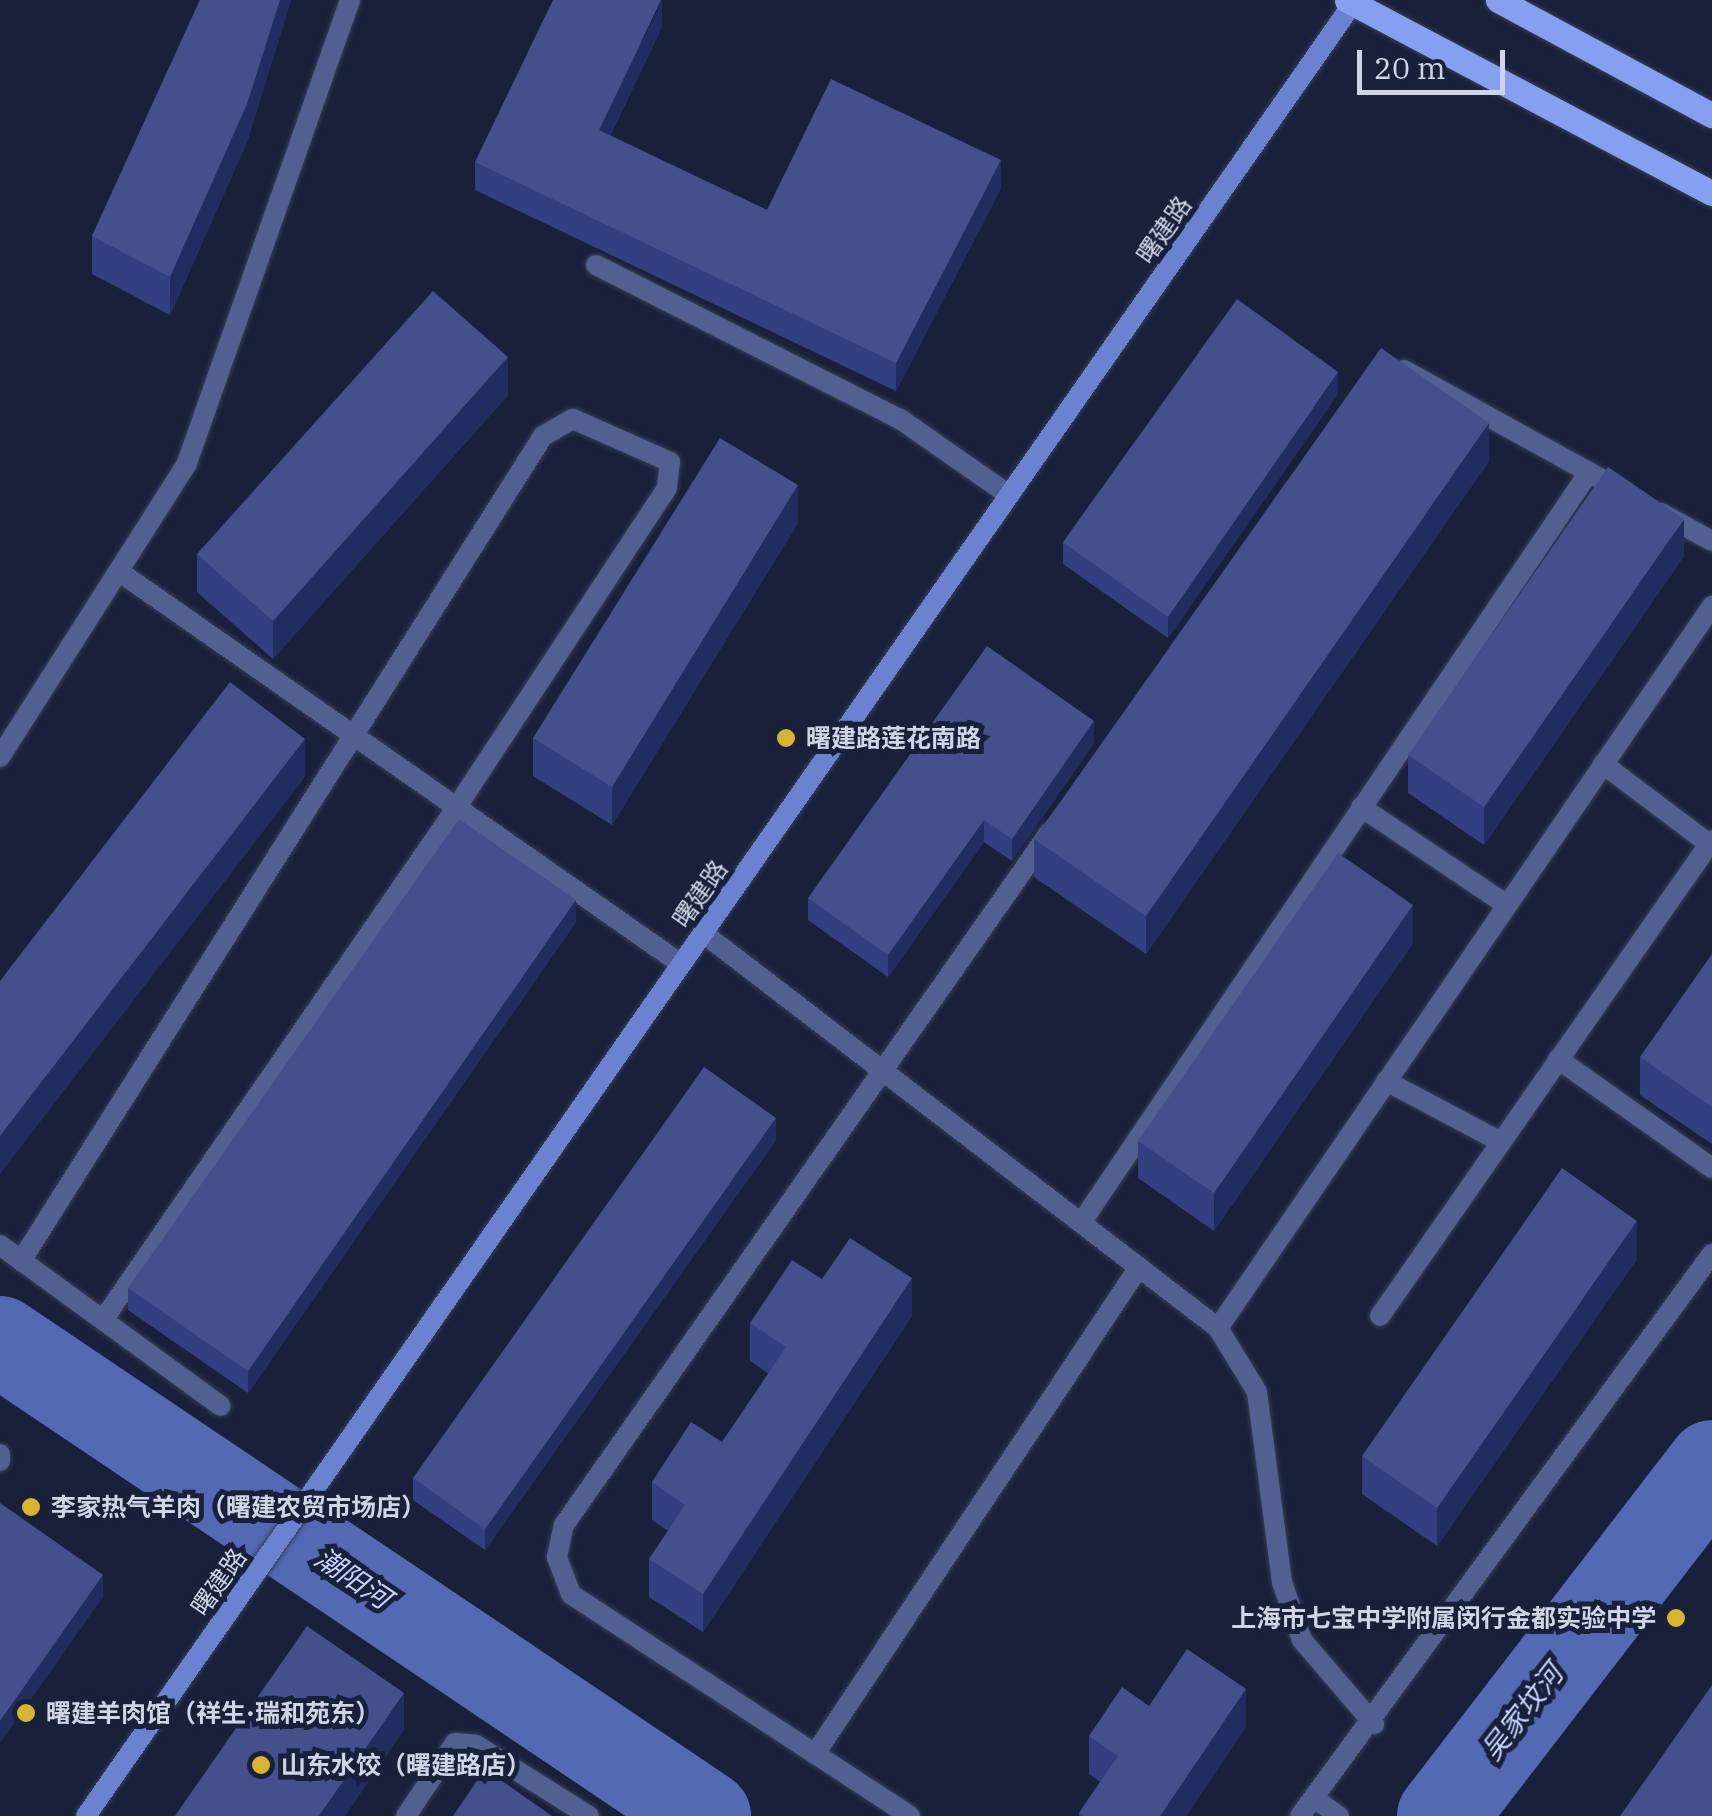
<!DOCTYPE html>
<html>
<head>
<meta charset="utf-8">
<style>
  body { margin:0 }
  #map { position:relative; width:1712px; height:1816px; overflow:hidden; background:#19213a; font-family:"IBM Plex Serif","Noto Sans SC",serif }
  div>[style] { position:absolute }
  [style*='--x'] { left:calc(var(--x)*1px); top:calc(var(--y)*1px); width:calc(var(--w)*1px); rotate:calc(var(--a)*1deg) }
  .river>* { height:90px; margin:-45px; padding:0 45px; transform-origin:45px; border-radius:45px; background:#5469b3 }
  .roads { filter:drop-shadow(0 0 2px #363e56) drop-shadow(0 0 2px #363e56) }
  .lane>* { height:20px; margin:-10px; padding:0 10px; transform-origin:10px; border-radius:10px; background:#516091 }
  .street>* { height:20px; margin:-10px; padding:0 10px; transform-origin:10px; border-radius:10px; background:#516091 }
  .secondary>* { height:20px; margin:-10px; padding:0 10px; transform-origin:10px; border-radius:10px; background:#6b82d0 }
  .primary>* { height:25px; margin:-12.5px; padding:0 12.5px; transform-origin:12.5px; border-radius:12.5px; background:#869ff0 }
  .wall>* { inset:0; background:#324082 }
  .shaded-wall>* { inset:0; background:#212d60 }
  .building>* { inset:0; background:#43508c }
  .dots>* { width:28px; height:28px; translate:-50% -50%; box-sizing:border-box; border:5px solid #19213a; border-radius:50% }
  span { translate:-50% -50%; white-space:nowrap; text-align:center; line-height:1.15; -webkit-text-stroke:10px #19213a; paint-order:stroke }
  .street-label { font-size:25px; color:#cfd5e6 }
  .poi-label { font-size:25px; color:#cfd5e6; font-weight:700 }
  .left { translate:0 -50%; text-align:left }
  .right { translate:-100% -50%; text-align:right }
  .water-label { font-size:28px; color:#c6d4fe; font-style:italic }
  .scale { position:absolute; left:1357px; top:50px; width:148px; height:45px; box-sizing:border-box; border:5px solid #cfd5e6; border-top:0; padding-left:12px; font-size:30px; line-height:35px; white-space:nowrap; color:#cfd5e6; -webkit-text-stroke:8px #19213a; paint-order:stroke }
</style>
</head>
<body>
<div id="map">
  <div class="river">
    <div style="--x:0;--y:1341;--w:851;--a:33.93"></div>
    <div style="--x:1442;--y:1816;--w:443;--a:-52.4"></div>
  </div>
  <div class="roads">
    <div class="lane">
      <div style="--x:596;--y:265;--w:341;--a:26.9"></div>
      <div style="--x:900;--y:419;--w:133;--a:34.9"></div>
      <div style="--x:1603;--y:764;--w:133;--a:37"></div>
      <div style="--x:1558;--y:1059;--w:189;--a:35.3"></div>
      <div style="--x:1386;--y:1081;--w:130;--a:27.9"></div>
      <div style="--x:1380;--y:1316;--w:580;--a:-55.11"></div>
    </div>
    <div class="street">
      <div style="--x:1404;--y:370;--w:250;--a:28.9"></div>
      <div style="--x:1661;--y:513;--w:58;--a:28.8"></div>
      <div style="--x:124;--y:575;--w:679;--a:34.93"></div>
      <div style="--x:0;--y:757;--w:348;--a:-57.5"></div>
      <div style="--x:187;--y:463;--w:491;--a:-70.6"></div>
      <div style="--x:1361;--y:807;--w:176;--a:33.9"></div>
      <div style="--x:703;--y:933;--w:649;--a:37.49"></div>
      <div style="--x:1218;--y:1328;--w:75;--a:58.6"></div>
      <div style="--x:1257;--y:1392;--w:192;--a:82.5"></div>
      <div style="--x:1282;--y:1582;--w:61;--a:71"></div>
      <div style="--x:1302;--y:1640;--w:111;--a:49.4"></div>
      <div style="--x:1081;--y:1223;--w:907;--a:-55.92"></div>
      <div style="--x:0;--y:1245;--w:273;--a:36.1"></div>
      <div style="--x:21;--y:1261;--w:976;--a:-57.68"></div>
      <div style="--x:543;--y:436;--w:34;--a:-30"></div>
      <div style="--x:573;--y:419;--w:106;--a:23.9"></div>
      <div style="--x:670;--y:462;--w:26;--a:97"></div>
      <div style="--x:667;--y:488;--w:382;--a:123.4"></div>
      <div style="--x:457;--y:807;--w:623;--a:124.61"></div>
      <div style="--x:1218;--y:1328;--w:875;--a:-55.62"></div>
      <div style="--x:0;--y:1454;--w:7;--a:90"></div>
      <div style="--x:815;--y:1754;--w:585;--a:-56.36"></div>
      <div style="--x:1314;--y:1798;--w:31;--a:36"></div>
      <div style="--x:406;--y:1816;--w:88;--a:-56.1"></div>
      <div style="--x:455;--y:1743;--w:21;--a:5"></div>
      <div style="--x:476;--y:1745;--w:133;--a:32.1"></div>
      <div style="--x:910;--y:1816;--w:405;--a:-146.8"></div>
      <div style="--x:571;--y:1594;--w:40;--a:-111"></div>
      <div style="--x:557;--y:1557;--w:33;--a:-78"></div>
      <div style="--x:564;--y:1525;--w:846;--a:-54.96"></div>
      <div style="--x:1300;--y:1816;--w:697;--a:-53.76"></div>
    </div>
    <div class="secondary">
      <div style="--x:86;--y:1816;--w:2215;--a:-55.05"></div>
    </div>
    <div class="primary">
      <div style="--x:1347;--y:0;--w:413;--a:27.9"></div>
      <div style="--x:1498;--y:0;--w:243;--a:28.3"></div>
    </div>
  </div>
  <div class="wall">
    <div style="clip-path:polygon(200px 0,291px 0,247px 142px,170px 315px,92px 274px,92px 236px)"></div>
    <div style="clip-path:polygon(662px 27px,610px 136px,767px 210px,1001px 188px,896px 391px,475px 190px,475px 162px)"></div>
    <div style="clip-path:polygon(1338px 394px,1168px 638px,1063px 564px,1063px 542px)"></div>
    <div style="clip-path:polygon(508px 395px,273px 659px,197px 592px,197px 554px)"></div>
    <div style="clip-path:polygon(1489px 461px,1146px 954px,1034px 877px,1034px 839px)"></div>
    <div style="clip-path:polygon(798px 523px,612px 825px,533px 776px,533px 738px)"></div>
    <div style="clip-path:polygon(1684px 556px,1484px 845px,1408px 793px,1408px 755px)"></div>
    <div style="clip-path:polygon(1094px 743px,1012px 861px,984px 842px,888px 977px,808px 920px,808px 898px)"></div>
    <div style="clip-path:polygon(576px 922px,248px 1393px,128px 1310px,128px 1288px)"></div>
    <div style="clip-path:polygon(1413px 943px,1214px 1231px,1138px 1178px,1138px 1141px)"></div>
    <div style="clip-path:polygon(1712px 954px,1712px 1144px,1640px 1095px,1640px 1057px)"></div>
    <div style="clip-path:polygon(776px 1140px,485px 1550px,413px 1500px,413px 1478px)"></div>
    <div style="clip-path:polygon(1637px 1259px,1437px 1546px,1362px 1494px,1362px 1456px)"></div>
    <div style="clip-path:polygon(822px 1279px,912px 1316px,703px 1632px,649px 1597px,649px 1559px,668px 1531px,652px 1520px,652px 1482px,722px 1442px,769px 1374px,750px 1361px,750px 1323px)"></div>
    <div style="clip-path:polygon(1246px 1727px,1186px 1816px,1079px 1816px,1079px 1813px,1100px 1782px,1089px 1774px,1089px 1736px)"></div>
  </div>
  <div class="shaded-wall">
    <div style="clip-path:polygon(280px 0,291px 0,247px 142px,170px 315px,170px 277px)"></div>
    <div style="clip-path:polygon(662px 0,662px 27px,599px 158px,599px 130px)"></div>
    <div style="clip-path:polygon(1001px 160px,1001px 188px,896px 391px,896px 363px)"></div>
    <div style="clip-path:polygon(508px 357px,508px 395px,273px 659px,273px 621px)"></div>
    <div style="clip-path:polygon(1338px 372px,1338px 394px,1168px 638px,1168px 617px)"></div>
    <div style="clip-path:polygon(1489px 423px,1489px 461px,1146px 954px,1146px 916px)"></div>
    <div style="clip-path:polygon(798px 485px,798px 523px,612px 825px,612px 787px)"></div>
    <div style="clip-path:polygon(1684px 519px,1684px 556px,1484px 845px,1484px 807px)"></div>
    <div style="clip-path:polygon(1094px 721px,1094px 743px,1012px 861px,1012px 839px)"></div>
    <div style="clip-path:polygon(305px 739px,305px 777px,0 1174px,0 1136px)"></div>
    <div style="clip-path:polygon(984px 820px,984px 842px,888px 977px,888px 955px)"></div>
    <div style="clip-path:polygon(576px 900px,576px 922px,248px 1393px,248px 1371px)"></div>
    <div style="clip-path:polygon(1413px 905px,1413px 943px,1214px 1231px,1214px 1193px)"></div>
    <div style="clip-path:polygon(776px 1118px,776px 1140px,485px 1550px,485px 1529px)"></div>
    <div style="clip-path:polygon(1637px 1221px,1637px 1259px,1437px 1546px,1437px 1508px)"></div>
    <div style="clip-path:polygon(912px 1278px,912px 1316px,703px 1632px,703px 1594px)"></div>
    <div style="clip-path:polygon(103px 1575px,103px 1597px,0 1743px,0 1721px)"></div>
    <div style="clip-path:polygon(1246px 1689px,1246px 1727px,1186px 1816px,1160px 1816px)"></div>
    <div style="clip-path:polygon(404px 1693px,404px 1730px,345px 1816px,319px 1816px)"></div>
  </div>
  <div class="building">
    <div style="clip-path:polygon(200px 0,280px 0,247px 104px,170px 277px,92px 236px)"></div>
    <div style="clip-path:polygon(553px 0,661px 0,599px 130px,767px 210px,831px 79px,1001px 160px,896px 363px,475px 162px)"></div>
    <div style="clip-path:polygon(433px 291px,508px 357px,273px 621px,197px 554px)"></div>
    <div style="clip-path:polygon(1237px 299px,1338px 372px,1168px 617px,1063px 542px)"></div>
    <div style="clip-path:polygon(1381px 348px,1489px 423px,1146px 916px,1034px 839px)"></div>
    <div style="clip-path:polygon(720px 438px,798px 485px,612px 787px,533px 738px)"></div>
    <div style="clip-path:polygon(1608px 467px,1684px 519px,1484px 807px,1408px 755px)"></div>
    <div style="clip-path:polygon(987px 646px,1094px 721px,1012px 839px,984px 820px,888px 955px,808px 898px)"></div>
    <div style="clip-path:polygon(230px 682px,305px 739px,0 1136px,0 981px)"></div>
    <div style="clip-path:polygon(459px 819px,576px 900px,248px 1371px,128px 1288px)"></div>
    <div style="clip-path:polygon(1338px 853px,1413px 905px,1214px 1193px,1138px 1141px)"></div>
    <div style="clip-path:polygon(1712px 954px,1712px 1107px,1640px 1057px)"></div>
    <div style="clip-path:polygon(704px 1067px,776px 1118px,485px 1529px,413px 1478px)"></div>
    <div style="clip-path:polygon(1562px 1168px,1637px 1221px,1437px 1508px,1362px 1456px)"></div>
    <div style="clip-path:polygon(850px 1238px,912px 1278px,703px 1594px,649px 1559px,685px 1505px,652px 1482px,691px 1422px,722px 1442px,786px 1347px,750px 1323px,792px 1260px,822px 1279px)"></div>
    <div style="clip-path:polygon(0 1503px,103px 1575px,0 1721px)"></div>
    <div style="clip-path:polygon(307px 1626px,404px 1693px,319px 1816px,175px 1816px)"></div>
    <div style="clip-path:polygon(1187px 1649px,1246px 1689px,1160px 1816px,1084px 1816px,1079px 1813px,1118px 1756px,1089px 1736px,1122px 1687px,1149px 1706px)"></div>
    <div style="clip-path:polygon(1712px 1685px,1712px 1816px,1620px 1816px)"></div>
    <div style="clip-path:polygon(485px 1769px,552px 1816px,453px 1816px)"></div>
  </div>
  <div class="dots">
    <div style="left:786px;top:738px;background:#dbb333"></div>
    <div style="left:31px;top:1507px;background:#dbb333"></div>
    <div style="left:1676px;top:1618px;background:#dbb333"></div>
    <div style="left:26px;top:1713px;background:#dbb333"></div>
    <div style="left:261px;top:1765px;background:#dbb333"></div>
  </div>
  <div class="street-label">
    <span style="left:1164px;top:230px;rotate:-55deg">曙建路</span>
    <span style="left:700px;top:894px;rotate:-55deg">曙建路</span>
    <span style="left:219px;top:1582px;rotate:-55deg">曙建路</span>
  </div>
  <div class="poi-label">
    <span class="left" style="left:806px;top:738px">曙建路莲花南路</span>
    <span class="left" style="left:51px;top:1507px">李家热气羊肉（曙建农贸市场店）</span>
    <span class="right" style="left:1656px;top:1618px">上海市七宝中学附属闵行金都实验中学</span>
    <span class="left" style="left:46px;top:1713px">曙建羊肉馆（祥生·瑞和苑东）</span>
    <span class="left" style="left:281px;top:1765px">山东水饺（曙建路店）</span>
  </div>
  <div class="water-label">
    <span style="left:353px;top:1578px;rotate:34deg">潮阳河</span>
    <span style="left:1522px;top:1712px;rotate:-52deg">吴家坟河</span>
  </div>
  <div class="scale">20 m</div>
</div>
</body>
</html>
